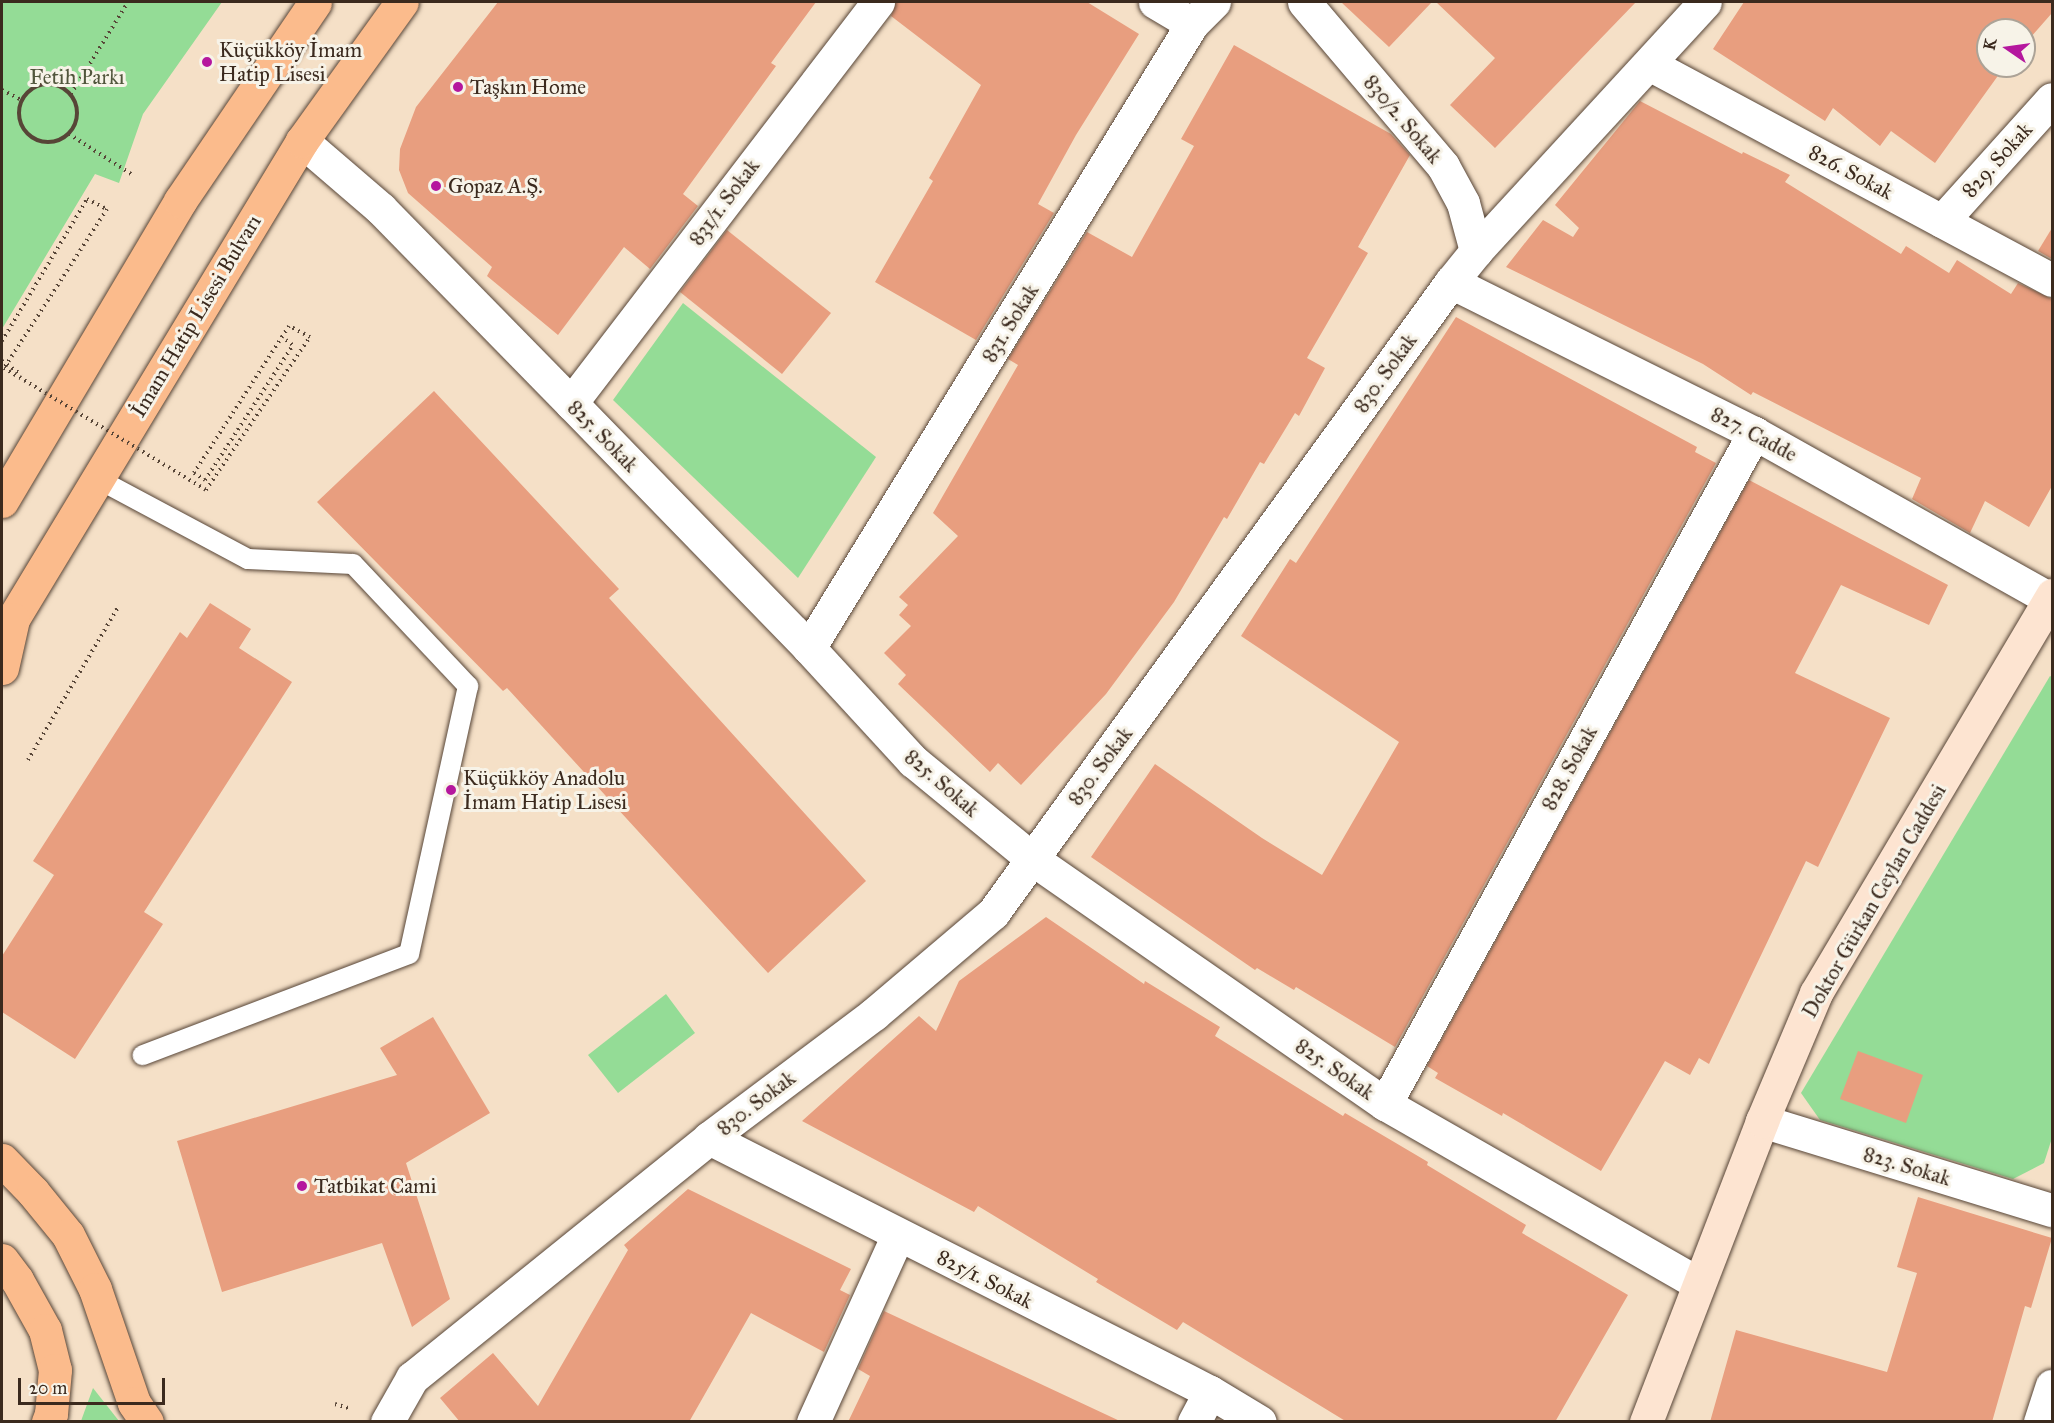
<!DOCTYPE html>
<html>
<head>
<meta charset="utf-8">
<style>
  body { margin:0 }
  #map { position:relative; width:2054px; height:1423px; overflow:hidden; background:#f5e0c7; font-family:"IM FELL Great Primer",serif }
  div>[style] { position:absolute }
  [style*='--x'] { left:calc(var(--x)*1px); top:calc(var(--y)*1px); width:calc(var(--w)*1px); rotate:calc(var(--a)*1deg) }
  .green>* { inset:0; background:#94dc96 }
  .building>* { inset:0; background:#e89e7f }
  .path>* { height:4px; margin-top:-2px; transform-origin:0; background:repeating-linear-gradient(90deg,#574537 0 1.5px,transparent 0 6px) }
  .path>.ring { margin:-2px; padding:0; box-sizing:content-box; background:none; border:4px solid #574537; border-radius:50% }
  .roads { filter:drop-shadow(0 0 2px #574537) drop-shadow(0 0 2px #574537) }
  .service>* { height:20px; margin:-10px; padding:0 10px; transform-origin:10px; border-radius:10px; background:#fff }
  .minor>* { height:33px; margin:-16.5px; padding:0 16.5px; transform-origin:16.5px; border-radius:16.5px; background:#fff }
  .secondary>* { height:33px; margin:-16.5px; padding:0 16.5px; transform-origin:16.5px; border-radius:16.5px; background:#fde4d1 }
  .primary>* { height:33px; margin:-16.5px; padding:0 16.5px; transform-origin:16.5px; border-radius:16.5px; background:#fbbb8c }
  .path-bridge>* { height:4px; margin-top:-2px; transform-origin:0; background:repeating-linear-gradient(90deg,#574537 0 1.5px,transparent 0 6px) }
  .dots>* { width:16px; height:16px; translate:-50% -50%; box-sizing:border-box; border:3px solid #f7f3e8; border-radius:50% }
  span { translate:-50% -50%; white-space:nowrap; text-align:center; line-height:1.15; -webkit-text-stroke:6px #f7f3e8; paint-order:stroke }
  .poi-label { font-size:21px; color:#3b2a1e }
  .left { translate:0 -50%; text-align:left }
  .park-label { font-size:21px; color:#51563c }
  .street-label { font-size:21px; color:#3b2a1e }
  .frame { position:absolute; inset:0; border:3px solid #3b2a1e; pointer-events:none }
  .north { position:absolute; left:1976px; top:18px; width:60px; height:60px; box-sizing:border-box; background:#f7f3e8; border:2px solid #aca397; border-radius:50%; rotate:283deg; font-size:16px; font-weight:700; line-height:24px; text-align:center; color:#3b2a1e }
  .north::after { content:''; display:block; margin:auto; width:21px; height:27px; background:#b5179e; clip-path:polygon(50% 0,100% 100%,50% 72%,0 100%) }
  .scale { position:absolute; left:18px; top:1378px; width:147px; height:27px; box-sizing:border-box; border:3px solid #3b2a1e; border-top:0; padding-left:8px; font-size:18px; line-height:21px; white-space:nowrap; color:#3b2a1e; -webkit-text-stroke:4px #f7f3e8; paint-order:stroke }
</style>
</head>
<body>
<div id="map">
  <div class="green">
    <div style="clip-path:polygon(2px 2px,222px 2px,143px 114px,119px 183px,95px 174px,2px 329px)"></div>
    <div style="clip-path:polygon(683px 303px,876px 457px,798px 578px,613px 400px)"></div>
    <div style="clip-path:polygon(2050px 676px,2052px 677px,2052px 1138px,2044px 1163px,2013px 1179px,1820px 1120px,1801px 1093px)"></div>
    <div style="clip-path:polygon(666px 994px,695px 1033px,618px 1093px,588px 1055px)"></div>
    <div style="clip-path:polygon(93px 1388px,119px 1421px,81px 1421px)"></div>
  </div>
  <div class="building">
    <div style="clip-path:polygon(498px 2px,816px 2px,771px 63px,776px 66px,683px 194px,698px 206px,650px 269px,624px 247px,558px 335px,487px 276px,492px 267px,408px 193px,399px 170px,400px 149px,416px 107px)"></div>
    <div style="clip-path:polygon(896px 2px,1087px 2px,1139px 34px,1076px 135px,1038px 204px,1054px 213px,976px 340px,875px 282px,933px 181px,929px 178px,981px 85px,891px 16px)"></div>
    <div style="clip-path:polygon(1341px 2px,1432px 2px,1389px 47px)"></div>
    <div style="clip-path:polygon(1436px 2px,1636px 2px,1495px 148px,1450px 105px,1495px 58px)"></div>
    <div style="clip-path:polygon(1744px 2px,2052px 2px,2052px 13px,2024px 45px,2024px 30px,1988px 30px,1988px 66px,2005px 66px,1935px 163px,1891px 131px,1880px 146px,1833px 108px,1825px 121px,1713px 49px)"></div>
    <div style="clip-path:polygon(1234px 45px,1391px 134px,1410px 155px,1358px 247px,1368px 253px,1307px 358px,1325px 368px,1299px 416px,1295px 413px,1264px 464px,1260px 462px,1227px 519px,1224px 517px,1174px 602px,1106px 694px,1021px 785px,998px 763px,990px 772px,898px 684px,906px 675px,884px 653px,911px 626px,899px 615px,908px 605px,899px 597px,958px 536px,933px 513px,1018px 365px,1008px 359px,1087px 232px,1132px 257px,1194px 146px,1181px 139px)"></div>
    <div style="clip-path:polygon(1640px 101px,1742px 154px,1743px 152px,1790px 175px,1785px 182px,1901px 254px,1906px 246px,1949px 273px,1957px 260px,2011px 294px,2018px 283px,2052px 299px,2052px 486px,2029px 527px,1985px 501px,1970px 533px,1912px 499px,1921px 478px,1753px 392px,1751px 395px,1703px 364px,1506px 267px,1543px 220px,1573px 237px,1579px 228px,1555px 205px)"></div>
    <div style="clip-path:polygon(2052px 228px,2052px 259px,2038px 251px)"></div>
    <div style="clip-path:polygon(727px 230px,831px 313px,782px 374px,680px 292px)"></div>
    <div style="clip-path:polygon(1456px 317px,1697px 447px,1695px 452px,1716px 463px,1395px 1047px,1296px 987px,1294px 990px,1257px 968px,1255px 970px,1091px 857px,1155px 764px,1262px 838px,1322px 875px,1399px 742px,1241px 636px,1290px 559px,1296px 563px)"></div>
    <div style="clip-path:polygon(434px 391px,619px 589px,609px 598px,866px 881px,768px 973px,507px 688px,503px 691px,317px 502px)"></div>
    <div style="clip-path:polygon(1749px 480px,1948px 585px,1929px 625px,1841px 585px,1795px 673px,1890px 718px,1818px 867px,1806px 861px,1709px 1064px,1699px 1058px,1690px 1075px,1665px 1061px,1601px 1171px,1503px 1113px,1502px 1116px,1435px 1078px,1438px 1073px,1427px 1066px)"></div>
    <div style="clip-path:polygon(210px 603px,251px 629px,239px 648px,292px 682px,144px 912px,163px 924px,75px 1059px,2px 1012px,2px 956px,54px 875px,33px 861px,180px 632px,187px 638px)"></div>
    <div style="clip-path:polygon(1046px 917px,1144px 984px,1145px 981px,1220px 1027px,1215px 1036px,1343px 1116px,1345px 1113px,1428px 1162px,1427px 1165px,1526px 1225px,1522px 1233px,1628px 1295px,1555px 1422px,1347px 1422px,1183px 1322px,1177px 1330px,1096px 1282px,1098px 1279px,978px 1206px,974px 1212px,802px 1121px,919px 1016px,936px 1031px,959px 981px)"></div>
    <div style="clip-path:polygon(433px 1017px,490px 1113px,406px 1163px,450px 1299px,412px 1327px,382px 1243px,222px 1292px,177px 1141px,397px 1075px,380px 1048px)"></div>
    <div style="clip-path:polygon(1858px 1051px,1923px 1075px,1906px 1123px,1840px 1099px)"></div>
    <div style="clip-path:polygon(688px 1189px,851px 1269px,840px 1290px,850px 1295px,824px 1352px,751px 1313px,689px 1422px,460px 1422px,440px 1398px,493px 1353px,538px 1406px,628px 1250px,624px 1245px)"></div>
    <div style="clip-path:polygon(1918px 1197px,2052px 1238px,2031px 1308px,2025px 1306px,1992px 1422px,1710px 1422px,1736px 1330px,1887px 1372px,1917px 1273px,1897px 1267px)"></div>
    <div style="clip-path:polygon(884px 1311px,1122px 1422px,848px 1422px,870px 1376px,858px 1369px)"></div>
  </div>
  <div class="path">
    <div class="ring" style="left:19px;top:84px;width:54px;height:54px"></div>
    <div style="--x:2;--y:90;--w:22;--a:27"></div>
    <div style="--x:71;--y:94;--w:108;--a:-58.2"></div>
    <div style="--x:69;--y:134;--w:74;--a:32.8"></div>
    <div style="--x:286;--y:340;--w:9;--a:36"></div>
    <div style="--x:2;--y:361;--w:24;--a:35"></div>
    <div style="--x:28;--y:760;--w:178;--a:-59.5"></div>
    <div style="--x:335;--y:1404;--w:14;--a:17"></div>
  </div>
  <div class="roads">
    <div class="service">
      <div style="--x:98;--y:479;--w:170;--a:28.1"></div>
      <div style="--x:248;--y:559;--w:105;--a:2.7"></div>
      <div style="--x:353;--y:564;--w:168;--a:46.7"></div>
      <div style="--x:468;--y:686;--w:274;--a:102.4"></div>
      <div style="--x:409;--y:954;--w:285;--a:159.2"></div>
    </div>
    <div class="minor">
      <div style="--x:1155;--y:2;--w:43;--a:30.7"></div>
      <div style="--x:1304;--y:2;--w:215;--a:49.7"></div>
      <div style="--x:1443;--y:166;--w:42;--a:61.6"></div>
      <div style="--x:1463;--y:203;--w:50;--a:74.8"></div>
      <div style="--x:1649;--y:64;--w:457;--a:28.2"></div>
      <div style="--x:302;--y:141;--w:104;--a:40.7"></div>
      <div style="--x:381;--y:209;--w:272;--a:45.6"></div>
      <div style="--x:571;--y:403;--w:342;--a:45.8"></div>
      <div style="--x:809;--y:648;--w:154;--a:47.4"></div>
      <div style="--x:913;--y:761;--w:153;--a:39.4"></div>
      <div style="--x:1031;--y:858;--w:431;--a:34.8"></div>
      <div style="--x:1385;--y:1104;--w:361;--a:29.8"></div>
      <div style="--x:1942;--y:221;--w:164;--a:-48"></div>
      <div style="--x:1451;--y:282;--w:339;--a:26.5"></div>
      <div style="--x:1754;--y:433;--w:339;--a:29.3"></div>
      <div style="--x:571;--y:403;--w:505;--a:-52.56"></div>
      <div style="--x:809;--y:648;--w:732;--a:-58.46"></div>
      <div style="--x:1192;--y:24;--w:31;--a:-45"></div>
      <div style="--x:1385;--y:1104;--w:766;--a:-61.19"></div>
      <div style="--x:1762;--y:1121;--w:303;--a:17.1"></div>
      <div style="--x:709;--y:1138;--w:562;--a:26.88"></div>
      <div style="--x:1210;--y:1392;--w:58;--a:31"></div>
      <div style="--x:387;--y:1422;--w:51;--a:-60.4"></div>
      <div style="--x:412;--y:1378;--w:382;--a:-38.9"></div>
      <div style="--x:709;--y:1138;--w:206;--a:-36.9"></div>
      <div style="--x:874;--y:1014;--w:156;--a:-40.3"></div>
      <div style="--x:993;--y:913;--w:780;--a:-54.03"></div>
      <div style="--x:1451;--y:282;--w:40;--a:-51"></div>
      <div style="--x:1476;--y:251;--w:338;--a:-47.4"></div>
      <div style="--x:813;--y:1422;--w:205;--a:-65.6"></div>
      <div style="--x:1194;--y:1422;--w:34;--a:-62"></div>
      <div style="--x:2040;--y:1422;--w:38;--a:-72"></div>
    </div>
    <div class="secondary">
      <div style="--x:1646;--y:1422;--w:323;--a:-68.9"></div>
      <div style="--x:1762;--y:1121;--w:139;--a:-67.1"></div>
      <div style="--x:1816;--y:993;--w:463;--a:-59.3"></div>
    </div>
    <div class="primary">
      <div style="--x:2;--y:501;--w:349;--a:-59.3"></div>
      <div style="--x:180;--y:201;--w:240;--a:-55.8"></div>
      <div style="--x:2;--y:637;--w:580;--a:-58.83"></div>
      <div style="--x:302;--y:141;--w:171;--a:-54.3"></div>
      <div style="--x:2;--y:668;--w:50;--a:-77.3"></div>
      <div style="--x:2;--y:1160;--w:45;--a:45.9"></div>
      <div style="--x:33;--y:1192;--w:55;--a:50.9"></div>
      <div style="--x:68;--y:1235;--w:60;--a:63.4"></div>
      <div style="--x:95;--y:1289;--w:120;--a:71.1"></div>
      <div style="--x:134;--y:1403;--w:23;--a:56"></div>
      <div style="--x:2;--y:1260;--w:25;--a:53"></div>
      <div style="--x:17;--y:1280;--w:57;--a:60.8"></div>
      <div style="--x:45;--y:1330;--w:41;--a:76"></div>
      <div style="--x:55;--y:1370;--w:44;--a:95.2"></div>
      <div style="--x:51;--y:1414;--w:9;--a:111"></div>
    </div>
  </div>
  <div class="path-bridge">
    <div style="--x:2;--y:341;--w:165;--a:-59.1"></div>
    <div style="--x:87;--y:199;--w:22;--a:27"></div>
    <div style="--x:107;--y:209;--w:189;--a:122.9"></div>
    <div style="--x:4;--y:368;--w:236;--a:31.1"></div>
    <div style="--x:206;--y:490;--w:185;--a:-55.8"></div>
    <div style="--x:310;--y:337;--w:24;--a:-152"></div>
    <div style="--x:289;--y:326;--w:175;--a:122.9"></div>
    <div style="--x:194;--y:473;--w:13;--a:32"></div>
    <div style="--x:205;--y:480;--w:161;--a:-56.9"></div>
  </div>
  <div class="dots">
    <div style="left:207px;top:62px;background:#b5179e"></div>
    <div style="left:458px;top:87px;background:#b5179e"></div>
    <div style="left:436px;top:186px;background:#b5179e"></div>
    <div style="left:451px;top:790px;background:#b5179e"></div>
    <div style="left:302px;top:1186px;background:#b5179e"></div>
  </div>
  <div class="poi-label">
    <span class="left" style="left:219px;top:62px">Küçükköy İmam<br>Hatip Lisesi</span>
    <span class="left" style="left:470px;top:87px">Taşkın Home</span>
    <span class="left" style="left:448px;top:186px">Gopaz A.Ş.</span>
    <span class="left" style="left:463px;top:790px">Küçükköy Anadolu<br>İmam Hatip Lisesi</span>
    <span class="left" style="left:314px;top:1186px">Tatbikat Cami</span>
  </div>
  <div class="park-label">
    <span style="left:77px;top:77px">Fetih Parkı</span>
  </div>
  <div class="street-label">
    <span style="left:1403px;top:119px;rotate:50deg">830/2. Sokak</span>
    <span style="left:1997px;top:160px;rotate:-48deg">829. Sokak</span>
    <span style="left:1851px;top:172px;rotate:28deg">826. Sokak</span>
    <span style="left:724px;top:202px;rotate:-53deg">831/1. Sokak</span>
    <span style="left:196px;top:316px;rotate:-59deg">İmam Hatip Lisesi Bulvarı</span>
    <span style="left:1010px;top:323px;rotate:-58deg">831. Sokak</span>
    <span style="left:1385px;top:373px;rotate:-54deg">830. Sokak</span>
    <span style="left:1754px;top:434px;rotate:28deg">827. Cadde</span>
    <span style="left:603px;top:436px;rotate:46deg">825. Sokak</span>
    <span style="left:1100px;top:766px;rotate:-53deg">830. Sokak</span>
    <span style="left:1569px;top:768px;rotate:-61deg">828. Sokak</span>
    <span style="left:942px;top:783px;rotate:41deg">825. Sokak</span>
    <span style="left:1874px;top:901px;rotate:-60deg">Doktor Gürkan Ceylan Caddesi</span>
    <span style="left:1335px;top:1069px;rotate:35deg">825. Sokak</span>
    <span style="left:756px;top:1103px;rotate:-37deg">830. Sokak</span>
    <span style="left:1907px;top:1166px;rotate:17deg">823. Sokak</span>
    <span style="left:985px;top:1279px;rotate:27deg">825/1. Sokak</span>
  </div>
  <div class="frame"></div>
  <div class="north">K</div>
  <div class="scale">20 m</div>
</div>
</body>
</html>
